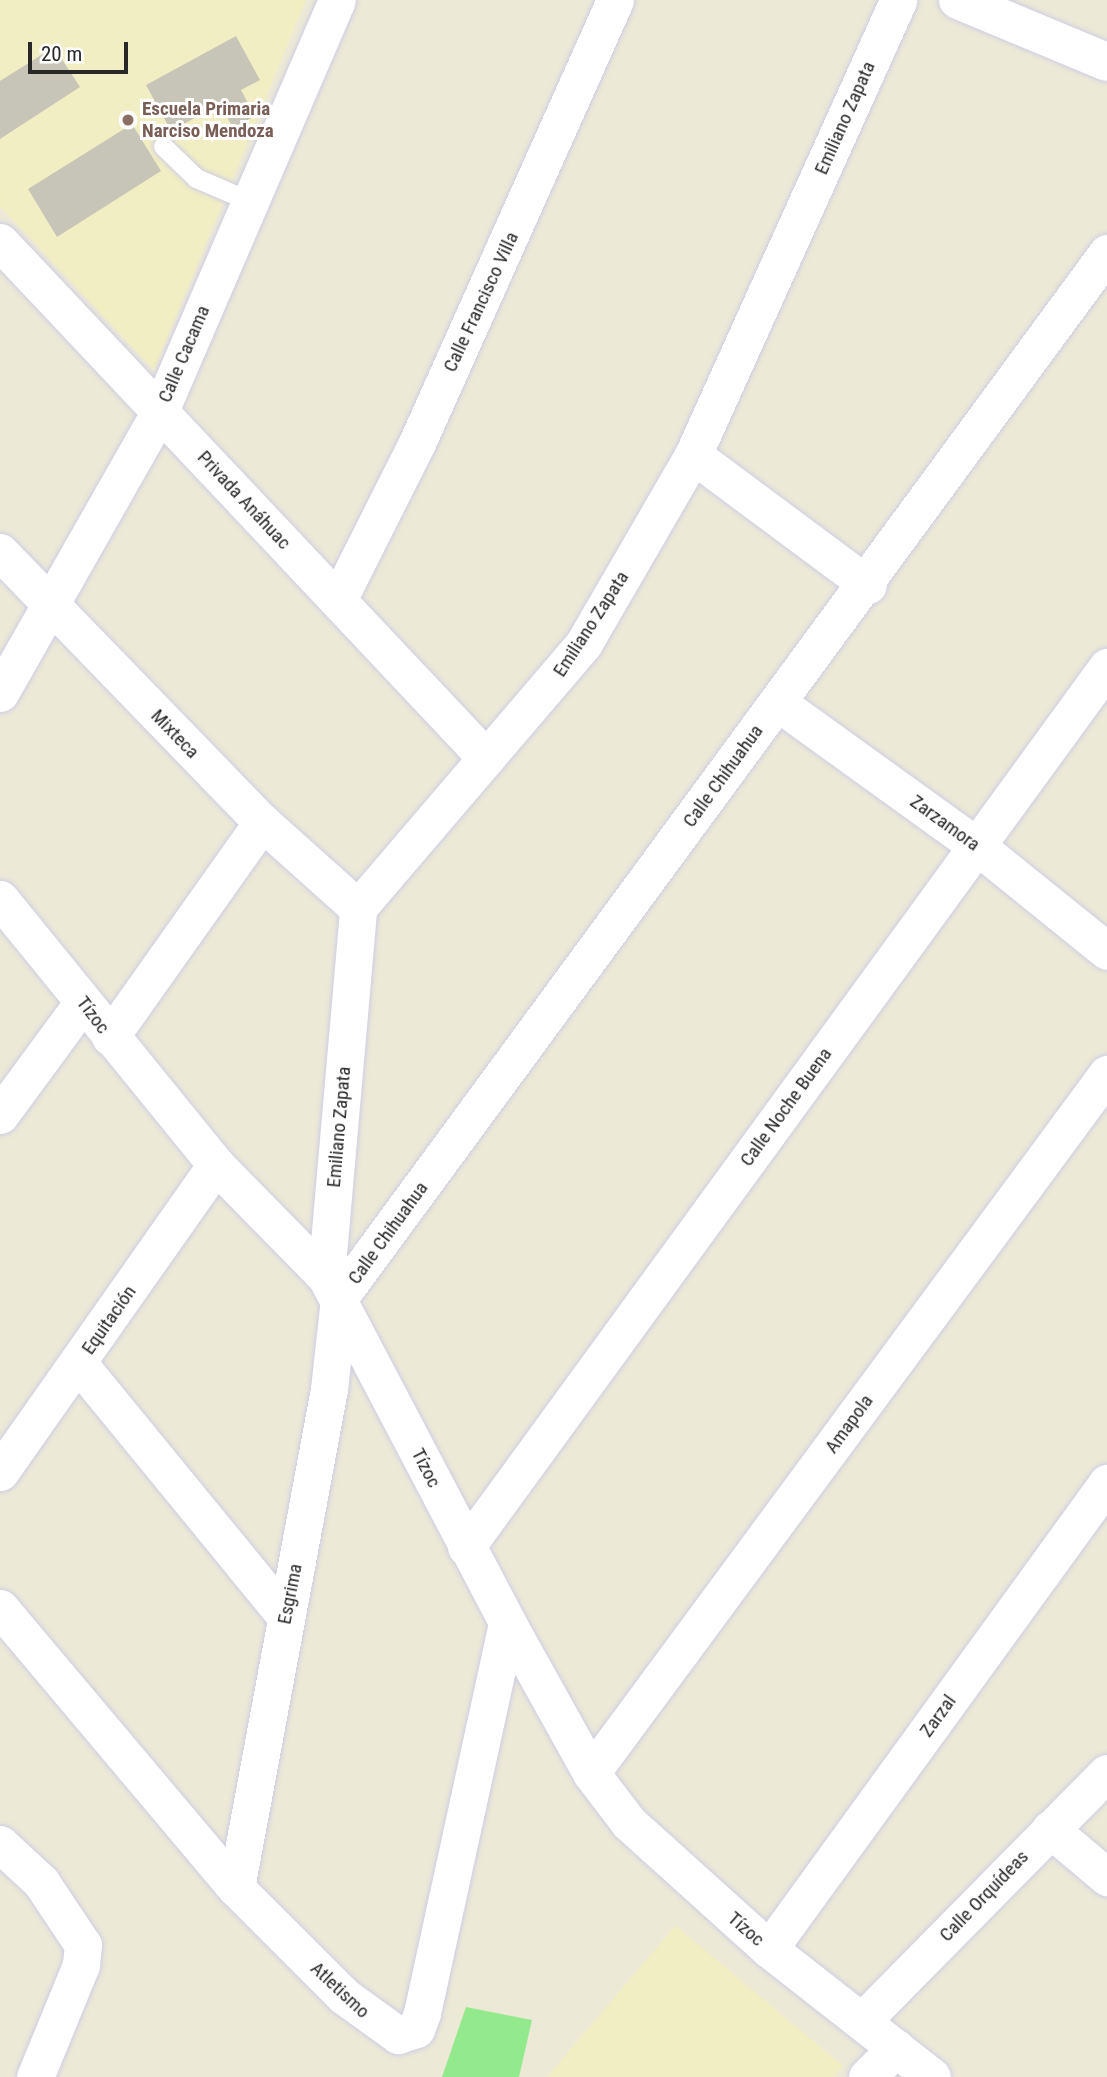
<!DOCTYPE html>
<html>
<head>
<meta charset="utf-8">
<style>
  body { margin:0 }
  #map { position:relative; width:1107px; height:2077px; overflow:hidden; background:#ece9d7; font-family:"Roboto Condensed",sans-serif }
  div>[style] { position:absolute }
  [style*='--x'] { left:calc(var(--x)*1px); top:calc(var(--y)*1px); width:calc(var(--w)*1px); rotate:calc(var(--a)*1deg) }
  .education>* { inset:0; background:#f1eec4 }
  .green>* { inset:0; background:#93ea8d }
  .building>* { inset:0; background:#c7c5b7 }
  .roads { filter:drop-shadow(0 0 2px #cecde3) drop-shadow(0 0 2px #cecde3) }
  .service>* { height:19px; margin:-9.5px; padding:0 9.5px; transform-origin:9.5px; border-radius:9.5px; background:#fff }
  .minor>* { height:37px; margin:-18.5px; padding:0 18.5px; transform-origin:18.5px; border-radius:18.5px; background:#fff }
  .tertiary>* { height:38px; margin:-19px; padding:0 19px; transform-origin:19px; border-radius:19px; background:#fff }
  .dots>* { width:19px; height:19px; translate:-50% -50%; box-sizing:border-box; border:4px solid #fff; border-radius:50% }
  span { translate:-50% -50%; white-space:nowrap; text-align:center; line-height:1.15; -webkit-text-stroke:6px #fff; paint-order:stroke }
  .education-label { font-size:19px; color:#785e54; font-weight:700 }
  .left { translate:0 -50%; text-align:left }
  .street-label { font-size:19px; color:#282828 }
  .scale { position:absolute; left:28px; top:42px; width:100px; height:32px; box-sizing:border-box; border:4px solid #282828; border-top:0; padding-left:9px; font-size:21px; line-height:24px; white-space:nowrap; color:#282828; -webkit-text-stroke:5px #fff; paint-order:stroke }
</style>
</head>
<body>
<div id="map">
  <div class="education">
    <div style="clip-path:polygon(0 0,306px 0,154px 370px,0 206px)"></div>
    <div style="clip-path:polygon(675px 1926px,676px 1926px,843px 2066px,833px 2077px,547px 2077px)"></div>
  </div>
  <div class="green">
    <div style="clip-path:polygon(466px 2007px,532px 2020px,519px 2077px,442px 2077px)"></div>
  </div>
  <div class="building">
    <div style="clip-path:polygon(236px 36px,260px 80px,241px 90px,255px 116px,233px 128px,220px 104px,171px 131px,146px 85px)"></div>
    <div style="clip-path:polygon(54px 47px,80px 87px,0 139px,0 81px)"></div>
    <div style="clip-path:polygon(132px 124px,161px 171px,57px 237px,28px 189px)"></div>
  </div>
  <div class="roads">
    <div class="service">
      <div style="--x:163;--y:146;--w:46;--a:44.1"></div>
      <div style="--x:196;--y:178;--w:59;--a:23.1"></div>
    </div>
    <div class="minor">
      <div style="--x:0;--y:242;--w:709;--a:46.71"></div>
      <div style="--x:693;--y:455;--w:218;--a:36.6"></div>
      <div style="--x:0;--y:552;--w:376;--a:45.9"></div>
      <div style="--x:262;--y:822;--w:129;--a:41.9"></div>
      <div style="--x:338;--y:600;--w:176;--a:-63.3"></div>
      <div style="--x:417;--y:443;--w:485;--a:-65.9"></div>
      <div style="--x:0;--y:693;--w:324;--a:-60.4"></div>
      <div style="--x:160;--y:411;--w:447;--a:-66.7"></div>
      <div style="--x:777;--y:702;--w:246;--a:35.8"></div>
      <div style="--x:977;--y:846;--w:167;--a:38.9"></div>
      <div style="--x:0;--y:899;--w:343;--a:50.9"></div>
      <div style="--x:216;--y:1165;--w:157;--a:45.5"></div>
      <div style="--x:326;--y:1277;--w:390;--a:62.3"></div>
      <div style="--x:507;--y:1622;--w:173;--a:60.9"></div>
      <div style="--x:591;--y:1773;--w:63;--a:52.8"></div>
      <div style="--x:629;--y:1823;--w:188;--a:42"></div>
      <div style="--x:769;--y:1949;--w:207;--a:38.1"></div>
      <div style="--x:110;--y:1037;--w:263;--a:-54.7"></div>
      <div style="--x:0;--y:1115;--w:140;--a:-53.7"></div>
      <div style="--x:326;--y:1277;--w:370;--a:-85"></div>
      <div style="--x:358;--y:908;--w:348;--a:-49.5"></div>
      <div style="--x:584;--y:643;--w:217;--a:-59.9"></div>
      <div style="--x:693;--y:455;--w:499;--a:-65.7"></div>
      <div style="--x:79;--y:1364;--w:327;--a:50.7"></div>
      <div style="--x:0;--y:1472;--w:375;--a:-54.9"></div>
      <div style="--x:466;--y:1547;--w:1089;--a:-53.93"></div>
      <div style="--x:0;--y:1608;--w:366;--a:49.9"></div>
      <div style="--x:236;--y:1888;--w:153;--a:45"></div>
      <div style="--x:344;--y:1996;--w:67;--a:35.8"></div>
      <div style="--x:398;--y:2035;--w:19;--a:-18"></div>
      <div style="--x:416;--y:2029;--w:17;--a:-69"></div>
      <div style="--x:422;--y:2013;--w:400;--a:-77.7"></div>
      <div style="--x:591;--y:1773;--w:869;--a:-53.57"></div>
      <div style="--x:1050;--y:1829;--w:75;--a:40.1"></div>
      <div style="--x:0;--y:1844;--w:56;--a:42.8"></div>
      <div style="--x:41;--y:1882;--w:76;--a:56.3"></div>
      <div style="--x:83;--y:1945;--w:20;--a:96"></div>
      <div style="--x:81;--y:1965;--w:121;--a:112.3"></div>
      <div style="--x:236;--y:1888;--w:508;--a:-79.44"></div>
      <div style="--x:329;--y:1389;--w:92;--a:-83.7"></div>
      <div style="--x:339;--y:1298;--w:1297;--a:-53.69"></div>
      <div style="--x:769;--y:1949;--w:576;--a:-54.05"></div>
      <div style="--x:863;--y:2020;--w:347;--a:-45.4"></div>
      <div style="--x:867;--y:2077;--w:41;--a:-45"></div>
    </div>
    <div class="tertiary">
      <div style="--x:958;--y:0;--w:161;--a:22.6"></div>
    </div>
  </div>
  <div class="dots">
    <div style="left:128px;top:120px;background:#8d6e63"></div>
  </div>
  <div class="education-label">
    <span class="left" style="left:142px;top:120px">Escuela Primaria<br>Narciso Mendoza</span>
  </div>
  <div class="street-label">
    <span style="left:845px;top:118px;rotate:-66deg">Emiliano Zapata</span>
    <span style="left:481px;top:302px;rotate:-65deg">Calle Francisco Villa</span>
    <span style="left:184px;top:354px;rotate:-67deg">Calle Cacama</span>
    <span style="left:244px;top:500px;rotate:47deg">Privada Anáhuac</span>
    <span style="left:591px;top:624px;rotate:-57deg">Emiliano Zapata</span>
    <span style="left:175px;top:734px;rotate:46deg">Mixteca</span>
    <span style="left:723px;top:776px;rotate:-54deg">Calle Chihuahua</span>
    <span style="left:945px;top:823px;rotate:36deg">Zarzamora</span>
    <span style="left:93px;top:1015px;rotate:53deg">Tízoc</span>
    <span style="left:786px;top:1107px;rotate:-54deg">Calle Noche Buena</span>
    <span style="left:339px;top:1127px;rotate:-85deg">Emiliano Zapata</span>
    <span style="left:388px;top:1233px;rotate:-54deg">Calle Chihuahua</span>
    <span style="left:109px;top:1320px;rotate:-55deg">Equitación</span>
    <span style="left:849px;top:1424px;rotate:-54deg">Amapola</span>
    <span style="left:426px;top:1468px;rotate:63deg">Tízoc</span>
    <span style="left:290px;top:1594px;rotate:-79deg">Esgrima</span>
    <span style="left:938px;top:1716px;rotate:-54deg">Zarzal</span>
    <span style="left:984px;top:1896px;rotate:-46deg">Calle Orquídeas</span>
    <span style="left:746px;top:1929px;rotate:41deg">Tízoc</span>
    <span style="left:340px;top:1990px;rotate:43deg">Atletismo</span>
  </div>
  <div class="scale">20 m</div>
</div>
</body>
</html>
